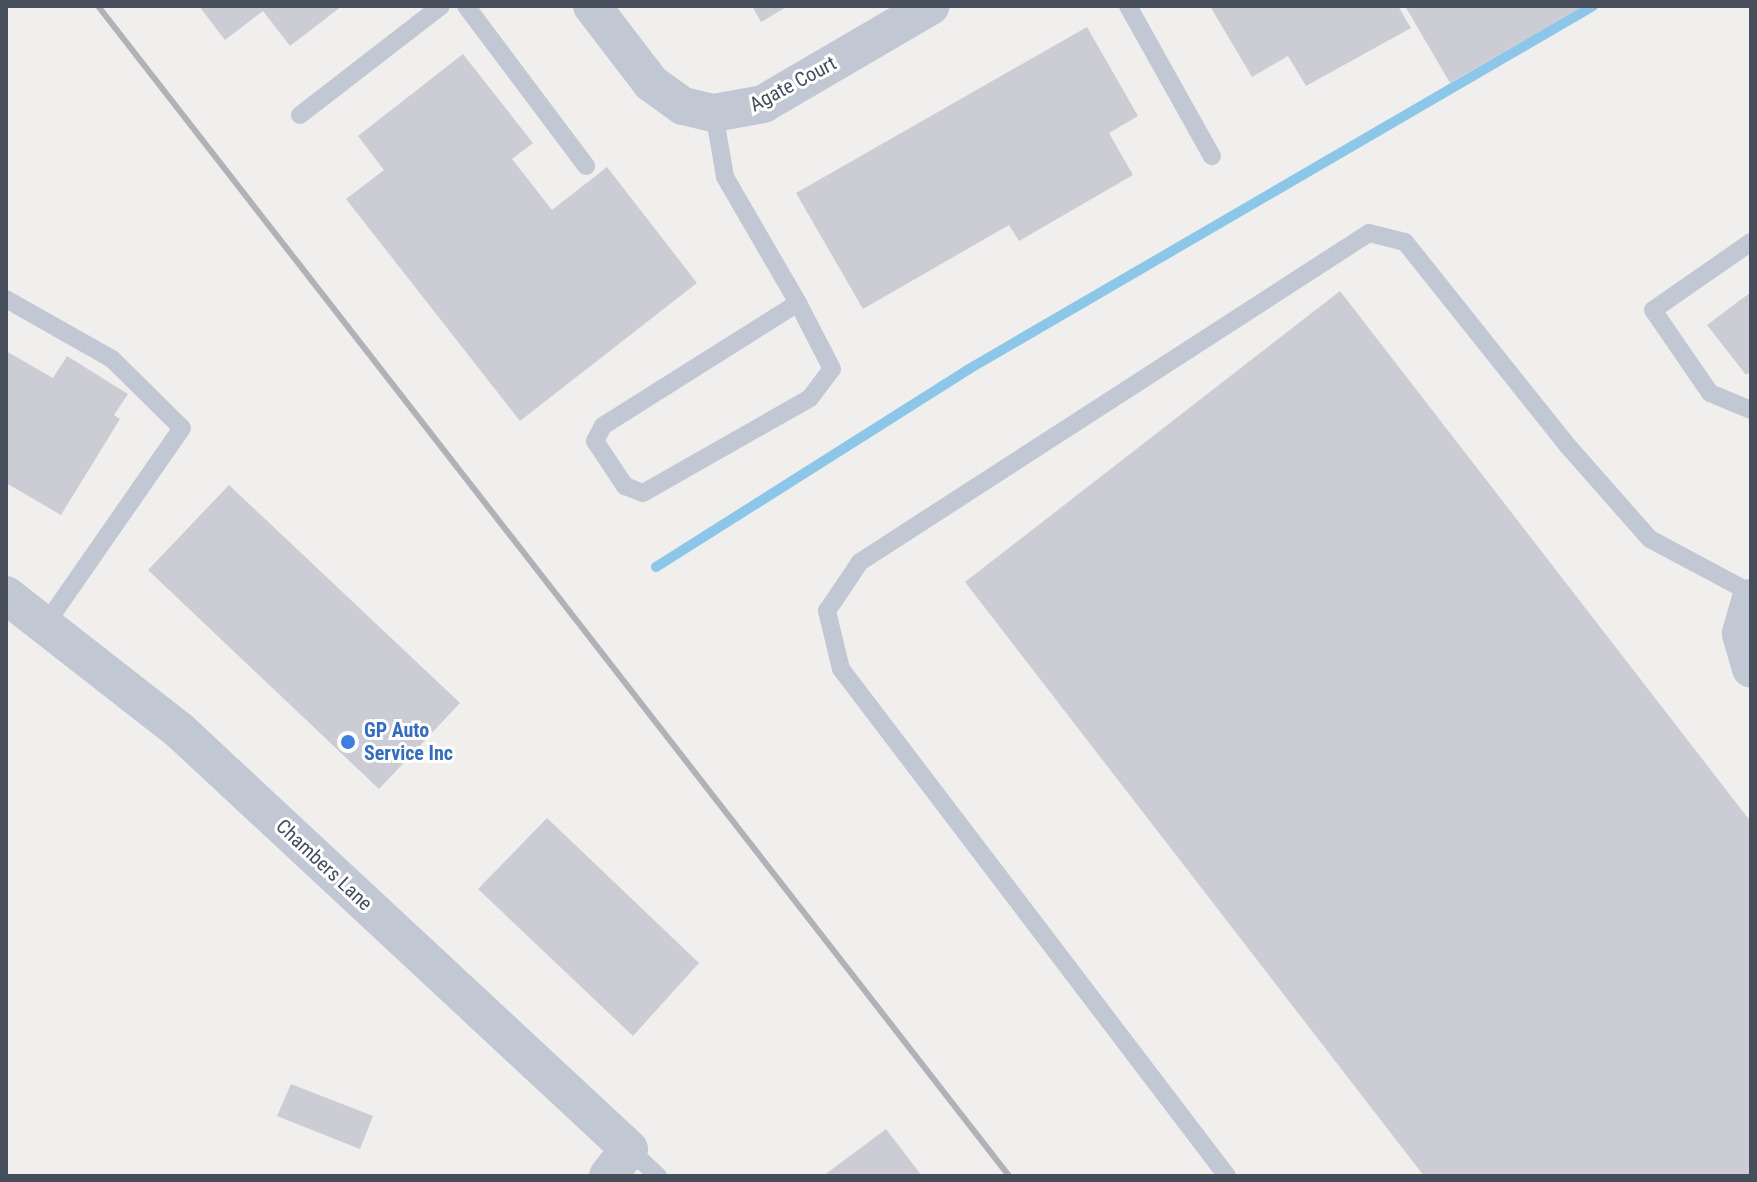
<!DOCTYPE html>
<html>
<head>
<meta charset="utf-8">
<style>
  body { margin:0 }
  #map { position:relative; width:1757px; height:1182px; overflow:hidden; background:#f1efee; font-family:"Roboto Condensed",sans-serif }
  div>[style] { position:absolute }
  [style*='--x'] { left:calc(var(--x)*1px); top:calc(var(--y)*1px); width:calc(var(--w)*1px); rotate:calc(var(--a)*1deg) }
  .stream>* { height:10px; margin:-5px; padding:0 5px; transform-origin:5px; border-radius:5px; background:#8cc7e9 }
  .building>* { inset:0; background:#cbccd4 }
  .lane>* { height:18px; margin:-9px; padding:0 9px; transform-origin:9px; border-radius:9px; background:#c2c8d3 }
  .street>* { height:38px; margin:-19px; padding:0 19px; transform-origin:19px; border-radius:19px; background:#c2c8d3 }
  .rail>* { height:6px; margin:-3px; padding:0 3px; transform-origin:3px; border-radius:3px; background:#b1b2b8 }
  .dots>* { width:22px; height:22px; translate:-50% -50%; box-sizing:border-box; border:4px solid #fff; border-radius:50% }
  span { translate:-50% -50%; white-space:nowrap; text-align:center; line-height:1.15; -webkit-text-stroke:6px #fff; paint-order:stroke }
  .street-label { font-size:20px; color:#474e5b }
  .shop-label { font-size:20px; color:#366cbe; font-weight:700 }
  .left { translate:0 -50%; text-align:left }
  .frame { position:absolute; inset:0; border:8px solid #474e5b; pointer-events:none }
</style>
</head>
<body>
<div id="map">
  <div class="stream">
    <div style="--x:656;--y:567;--w:370;--a:-32.3"></div>
    <div style="--x:969;--y:369;--w:722;--a:-30.19"></div>
  </div>
  <div class="building">
    <div style="clip-path:polygon(199px 6px,342px 6px,290px 46px,263px 11px,225px 40px)"></div>
    <div style="clip-path:polygon(752px 6px,788px 6px,761px 22px)"></div>
    <div style="clip-path:polygon(1210px 6px,1398px 6px,1411px 28px,1306px 86px,1288px 56px,1252px 77px)"></div>
    <div style="clip-path:polygon(1405px 6px,1584px 6px,1450px 83px)"></div>
    <div style="clip-path:polygon(1087px 27px,1138px 116px,1109px 133px,1133px 175px,1019px 241px,1009px 225px,863px 309px,796px 193px)"></div>
    <div style="clip-path:polygon(463px 54px,533px 143px,512px 159px,552px 210px,607px 167px,697px 283px,520px 421px,346px 199px,384px 170px,358px 136px)"></div>
    <div style="clip-path:polygon(1340px 291px,1751px 822px,1751px 1176px,1424px 1176px,965px 582px)"></div>
    <div style="clip-path:polygon(1751px 292px,1751px 371px,1746px 375px,1707px 325px)"></div>
    <div style="clip-path:polygon(6px 351px,53px 378px,67px 356px,128px 394px,114px 415px,120px 419px,61px 515px,6px 483px)"></div>
    <div style="clip-path:polygon(229px 485px,460px 703px,379px 789px,148px 570px)"></div>
    <div style="clip-path:polygon(547px 818px,699px 963px,633px 1036px,478px 889px)"></div>
    <div style="clip-path:polygon(291px 1084px,373px 1116px,360px 1149px,277px 1116px)"></div>
    <div style="clip-path:polygon(886px 1129px,922px 1176px,823px 1176px)"></div>
  </div>
  <div class="lane">
    <div style="--x:466;--y:6;--w:200;--a:53.1"></div>
    <div style="--x:1128;--y:6;--w:172;--a:60.8"></div>
    <div style="--x:714;--y:113;--w:65;--a:80.2"></div>
    <div style="--x:725;--y:177;--w:146;--a:59.9"></div>
    <div style="--x:798;--y:303;--w:231;--a:147.8"></div>
    <div style="--x:603;--y:426;--w:17;--a:118"></div>
    <div style="--x:595;--y:441;--w:54;--a:56.3"></div>
    <div style="--x:625;--y:486;--w:19;--a:21"></div>
    <div style="--x:643;--y:493;--w:192;--a:-29.6"></div>
    <div style="--x:810;--y:398;--w:36;--a:-53"></div>
    <div style="--x:832;--y:369;--w:74;--a:-117.3"></div>
    <div style="--x:300;--y:115;--w:178;--a:-37.7"></div>
    <div style="--x:1751;--y:242;--w:119;--a:145.2"></div>
    <div style="--x:1653;--y:310;--w:101;--a:55.5"></div>
    <div style="--x:1710;--y:393;--w:44;--a:22.5"></div>
    <div style="--x:6;--y:299;--w:122;--a:29.5"></div>
    <div style="--x:112;--y:359;--w:98;--a:44.6"></div>
    <div style="--x:182;--y:428;--w:239;--a:124.8"></div>
    <div style="--x:629;--y:1149;--w:40;--a:43"></div>
    <div style="--x:1227;--y:1176;--w:637;--a:-127.28"></div>
    <div style="--x:841;--y:669;--w:60;--a:-103.6"></div>
    <div style="--x:827;--y:611;--w:59;--a:-56"></div>
    <div style="--x:860;--y:562;--w:606;--a:-32.88"></div>
    <div style="--x:1369;--y:233;--w:37;--a:14"></div>
    <div style="--x:1405;--y:242;--w:260;--a:51.4"></div>
    <div style="--x:1567;--y:445;--w:125;--a:48.6"></div>
    <div style="--x:1650;--y:539;--w:115;--a:28.1"></div>
  </div>
  <div class="street">
    <div style="--x:592;--y:6;--w:97;--a:52.5"></div>
    <div style="--x:651;--y:83;--w:39;--a:36"></div>
    <div style="--x:683;--y:106;--w:32;--a:13"></div>
    <div style="--x:714;--y:113;--w:50;--a:-10.4"></div>
    <div style="--x:763;--y:104;--w:194;--a:-30.3"></div>
    <div style="--x:6;--y:595;--w:221;--a:38"></div>
    <div style="--x:180;--y:731;--w:613;--a:42.95"></div>
    <div style="--x:629;--y:1149;--w:34;--a:128"></div>
    <div style="--x:1751;--y:598;--w:37;--a:106"></div>
    <div style="--x:1741;--y:634;--w:36;--a:74"></div>
  </div>
  <div class="rail">
    <div style="--x:98;--y:6;--w:1483;--a:52.09"></div>
  </div>
  <div class="dots">
    <div style="left:348px;top:742px;background:#3f7fe0"></div>
  </div>
  <div class="street-label">
    <span style="left:793px;top:84px;rotate:-28deg">Agate Court</span>
    <span style="left:324px;top:865px;rotate:43deg">Chambers Lane</span>
  </div>
  <div class="shop-label">
    <span class="left" style="left:364px;top:742px">GP Auto<br>Service Inc</span>
  </div>
  <div class="frame"></div>
</div>
</body>
</html>
